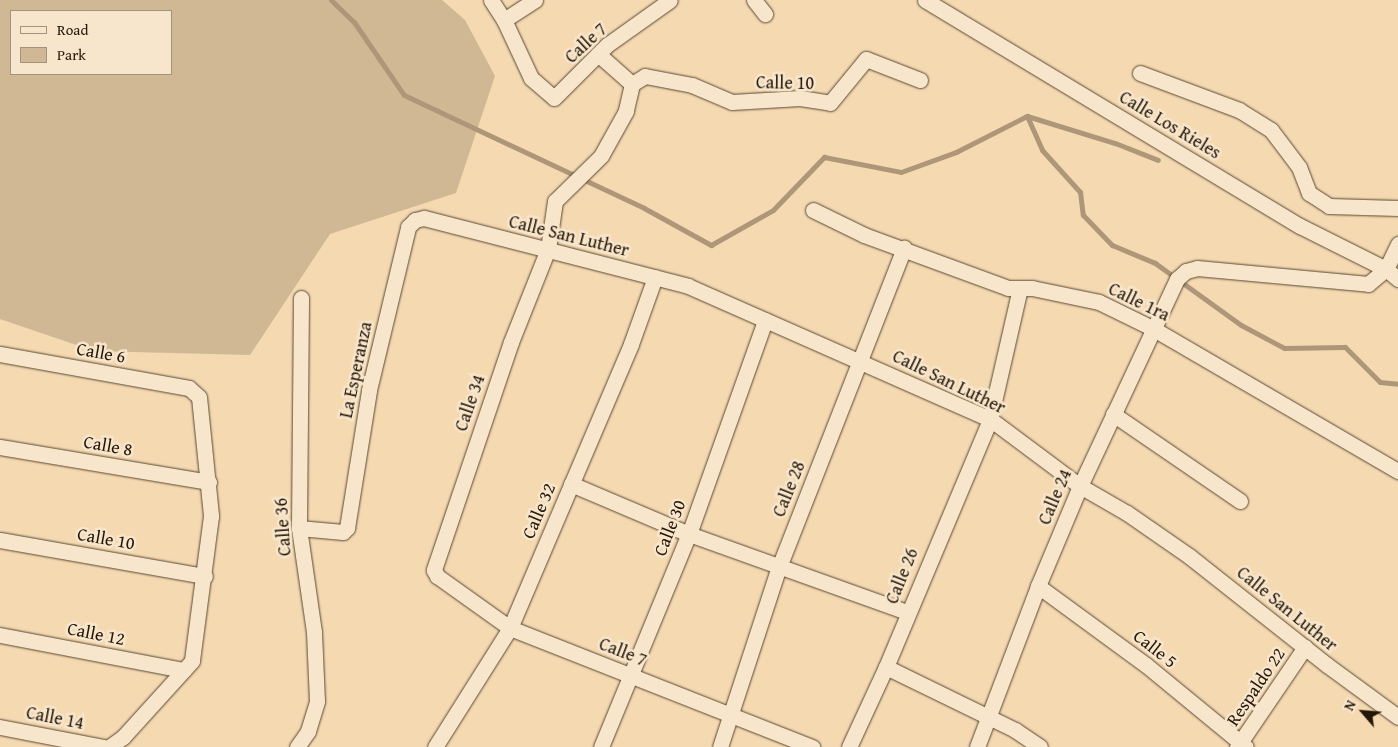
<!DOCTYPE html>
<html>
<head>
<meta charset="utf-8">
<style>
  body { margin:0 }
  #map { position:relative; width:1398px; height:747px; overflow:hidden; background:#f5d9b1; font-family:"Gentium Book Plus",serif }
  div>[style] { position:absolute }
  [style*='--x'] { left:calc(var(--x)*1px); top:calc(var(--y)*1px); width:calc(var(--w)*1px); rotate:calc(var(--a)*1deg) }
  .green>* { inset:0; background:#d1b894 }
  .stream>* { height:5px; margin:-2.5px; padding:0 2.5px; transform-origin:2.5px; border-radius:2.5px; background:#ae9778 }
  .roads { filter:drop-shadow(0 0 1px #584832) drop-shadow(0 0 1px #584832) }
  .minor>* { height:15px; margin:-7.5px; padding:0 7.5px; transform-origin:7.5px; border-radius:7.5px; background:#f8e6cc }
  span { translate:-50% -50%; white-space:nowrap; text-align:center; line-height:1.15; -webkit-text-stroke:5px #f8e6cc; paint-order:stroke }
  .street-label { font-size:18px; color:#231708 }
  .legend { position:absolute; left:10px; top:10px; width:162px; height:65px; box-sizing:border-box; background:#f8e6cc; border:1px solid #a3937e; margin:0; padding:6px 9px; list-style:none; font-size:15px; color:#231708 }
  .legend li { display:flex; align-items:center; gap:10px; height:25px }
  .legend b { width:25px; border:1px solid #a3937e }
  .north { position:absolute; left:1338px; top:687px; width:50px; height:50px; -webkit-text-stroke:4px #f8e6cc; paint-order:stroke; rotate:297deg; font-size:14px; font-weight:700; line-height:20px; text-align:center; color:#231708 }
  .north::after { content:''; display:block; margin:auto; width:18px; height:22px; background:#231708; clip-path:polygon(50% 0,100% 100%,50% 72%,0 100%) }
</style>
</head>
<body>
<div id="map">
  <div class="green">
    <div style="clip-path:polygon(evenodd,0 0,442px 0,465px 20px,495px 76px,456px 193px,330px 234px,250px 355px,94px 351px,0 319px,0 0,11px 11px,171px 11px,171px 74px,11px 74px,11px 11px)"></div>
  </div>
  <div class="stream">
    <div style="--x:331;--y:0;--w:32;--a:44"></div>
    <div style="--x:354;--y:22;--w:88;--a:55.6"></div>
    <div style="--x:404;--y:95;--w:265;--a:25.2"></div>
    <div style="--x:644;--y:208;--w:77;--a:28.9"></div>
    <div style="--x:711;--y:245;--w:71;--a:-29.4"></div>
    <div style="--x:773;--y:210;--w:74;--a:-46.1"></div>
    <div style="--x:824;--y:157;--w:78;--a:11"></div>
    <div style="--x:901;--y:172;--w:59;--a:-20"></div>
    <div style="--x:956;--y:152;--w:80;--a:-26.9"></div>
    <div style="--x:1027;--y:116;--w:92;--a:17.1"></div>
    <div style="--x:1115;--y:143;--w:46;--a:21.6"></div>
    <div style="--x:1027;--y:116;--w:37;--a:66"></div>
    <div style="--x:1042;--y:150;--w:57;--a:47.9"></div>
    <div style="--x:1080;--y:192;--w:23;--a:83"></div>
    <div style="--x:1083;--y:215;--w:42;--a:46"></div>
    <div style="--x:1112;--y:245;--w:47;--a:22.7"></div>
    <div style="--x:1155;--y:263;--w:106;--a:35.8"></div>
    <div style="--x:1241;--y:325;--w:49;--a:28.1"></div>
    <div style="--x:1284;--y:348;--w:61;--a:-0.9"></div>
    <div style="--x:1345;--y:347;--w:49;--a:45"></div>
    <div style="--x:1380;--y:382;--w:18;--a:6"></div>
  </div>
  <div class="roads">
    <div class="minor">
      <div style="--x:491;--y:0;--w:24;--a:57"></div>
      <div style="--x:504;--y:20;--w:64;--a:65"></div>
      <div style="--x:531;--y:78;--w:30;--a:41"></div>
      <div style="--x:554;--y:98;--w:75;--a:-45"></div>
      <div style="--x:607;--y:45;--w:77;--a:-35.5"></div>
      <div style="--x:754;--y:0;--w:18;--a:52"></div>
      <div style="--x:925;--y:0;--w:438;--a:31.1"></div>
      <div style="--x:1300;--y:226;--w:96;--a:26.6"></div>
      <div style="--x:1386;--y:269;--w:16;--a:40"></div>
      <div style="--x:504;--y:20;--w:37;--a:-33"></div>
      <div style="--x:598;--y:54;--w:45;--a:41.4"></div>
      <div style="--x:1140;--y:73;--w:106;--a:20.5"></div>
      <div style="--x:1239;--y:110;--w:38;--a:32"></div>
      <div style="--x:1271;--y:130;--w:46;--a:52.9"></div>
      <div style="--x:1299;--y:167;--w:28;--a:69"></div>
      <div style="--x:1309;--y:193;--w:24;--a:33"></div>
      <div style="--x:1329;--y:206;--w:69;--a:1.7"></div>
      <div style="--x:632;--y:84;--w:28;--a:103"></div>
      <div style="--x:626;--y:111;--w:51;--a:119.1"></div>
      <div style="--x:601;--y:156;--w:64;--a:135.6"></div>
      <div style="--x:555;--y:201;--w:49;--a:98.3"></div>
      <div style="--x:548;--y:249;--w:100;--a:111.7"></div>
      <div style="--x:511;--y:342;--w:241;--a:108.7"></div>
      <div style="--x:434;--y:570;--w:7;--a:63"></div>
      <div style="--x:437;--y:576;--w:90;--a:35.5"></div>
      <div style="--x:510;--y:628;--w:325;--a:21.5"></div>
      <div style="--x:632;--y:84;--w:15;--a:-32"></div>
      <div style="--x:645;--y:76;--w:48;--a:10.8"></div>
      <div style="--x:692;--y:85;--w:43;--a:23"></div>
      <div style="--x:732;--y:102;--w:68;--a:-3.4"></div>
      <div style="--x:800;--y:98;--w:30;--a:9"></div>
      <div style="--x:830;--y:103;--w:57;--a:-50.7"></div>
      <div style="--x:866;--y:59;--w:58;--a:21.3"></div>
      <div style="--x:813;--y:210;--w:57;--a:26.1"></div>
      <div style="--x:864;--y:235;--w:153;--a:20.2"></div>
      <div style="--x:1008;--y:288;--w:24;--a:0"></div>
      <div style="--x:1032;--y:288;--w:68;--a:11.8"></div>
      <div style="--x:1099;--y:302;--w:59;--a:26.1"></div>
      <div style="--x:1152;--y:328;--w:285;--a:30.2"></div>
      <div style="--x:0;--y:354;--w:192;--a:10.2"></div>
      <div style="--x:189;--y:388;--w:13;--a:42"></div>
      <div style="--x:199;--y:397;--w:120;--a:84.2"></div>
      <div style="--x:211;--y:516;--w:146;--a:97.5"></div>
      <div style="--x:192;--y:661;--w:103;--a:132.2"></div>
      <div style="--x:123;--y:737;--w:17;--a:144"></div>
      <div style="--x:1113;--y:414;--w:154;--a:34.4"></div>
      <div style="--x:0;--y:447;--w:212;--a:9.5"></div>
      <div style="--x:571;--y:484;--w:128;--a:23"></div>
      <div style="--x:689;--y:534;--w:232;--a:19.7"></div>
      <div style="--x:299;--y:528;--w:44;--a:5.2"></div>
      <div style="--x:343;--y:532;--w:6;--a:-45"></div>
      <div style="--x:347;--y:528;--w:140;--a:-80.9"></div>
      <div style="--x:369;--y:390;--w:168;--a:-76.5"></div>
      <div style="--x:408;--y:227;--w:10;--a:-45"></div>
      <div style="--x:415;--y:220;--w:9;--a:-13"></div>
      <div style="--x:424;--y:218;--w:273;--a:14.4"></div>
      <div style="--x:688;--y:286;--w:330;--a:23.8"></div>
      <div style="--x:990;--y:419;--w:112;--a:36.7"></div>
      <div style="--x:1080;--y:486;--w:54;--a:29.9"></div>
      <div style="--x:1127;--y:513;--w:75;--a:34.7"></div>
      <div style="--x:1189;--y:556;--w:176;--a:38.3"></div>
      <div style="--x:1327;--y:665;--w:88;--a:36.2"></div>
      <div style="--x:0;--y:540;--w:208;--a:10"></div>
      <div style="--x:1038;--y:586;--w:134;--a:36.2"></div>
      <div style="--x:1146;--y:665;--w:129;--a:39.4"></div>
      <div style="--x:0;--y:635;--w:187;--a:10.8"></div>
      <div style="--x:886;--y:667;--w:144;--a:26"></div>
      <div style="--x:1015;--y:730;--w:30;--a:34"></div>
      <div style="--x:0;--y:727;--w:106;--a:10.9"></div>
      <div style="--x:297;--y:747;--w:19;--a:-55"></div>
      <div style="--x:308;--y:731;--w:31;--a:-73"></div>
      <div style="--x:317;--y:701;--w:69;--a:-92.5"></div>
      <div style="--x:314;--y:632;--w:105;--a:-98.2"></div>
      <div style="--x:299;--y:528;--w:230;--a:-89.5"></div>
      <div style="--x:435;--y:747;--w:141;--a:-57.8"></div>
      <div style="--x:510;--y:628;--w:309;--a:-66.9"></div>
      <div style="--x:631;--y:344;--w:71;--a:-70.3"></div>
      <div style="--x:601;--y:747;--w:230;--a:-67.6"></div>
      <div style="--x:689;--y:534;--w:227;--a:-70.4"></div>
      <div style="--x:720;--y:747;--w:189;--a:-71.9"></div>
      <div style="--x:779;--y:567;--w:343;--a:-68.6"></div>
      <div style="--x:849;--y:747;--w:88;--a:-65.2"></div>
      <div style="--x:886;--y:667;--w:269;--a:-67.2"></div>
      <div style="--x:990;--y:419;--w:134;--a:-77.1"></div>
      <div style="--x:977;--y:747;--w:172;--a:-69.2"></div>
      <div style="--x:1038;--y:586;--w:108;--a:-67.2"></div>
      <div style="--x:1080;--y:486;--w:229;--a:-64.9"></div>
      <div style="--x:1177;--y:279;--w:12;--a:-42"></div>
      <div style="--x:1186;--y:271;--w:11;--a:-15"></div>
      <div style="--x:1197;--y:268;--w:172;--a:5.3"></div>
      <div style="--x:1368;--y:284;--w:23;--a:-40"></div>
      <div style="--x:1386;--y:269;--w:28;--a:-64"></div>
      <div style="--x:1237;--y:747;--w:121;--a:-55.8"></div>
    </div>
  </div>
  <div class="street-label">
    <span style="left:586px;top:43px;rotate:-43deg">Calle 7</span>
    <span style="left:785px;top:83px;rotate:1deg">Calle 10</span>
    <span style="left:1170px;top:125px;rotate:31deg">Calle Los Rieles</span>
    <span style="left:569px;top:236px;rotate:14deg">Calle San Luther</span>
    <span style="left:1139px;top:302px;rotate:26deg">Calle 1ra</span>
    <span style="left:101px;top:353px;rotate:10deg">Calle 6</span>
    <span style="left:356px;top:370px;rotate:-78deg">La Esperanza</span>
    <span style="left:949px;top:382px;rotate:26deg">Calle San Luther</span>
    <span style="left:470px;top:403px;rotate:-71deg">Calle 34</span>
    <span style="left:108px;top:446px;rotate:10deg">Calle 8</span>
    <span style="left:789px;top:489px;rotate:-68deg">Calle 28</span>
    <span style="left:1055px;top:497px;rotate:-67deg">Calle 24</span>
    <span style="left:539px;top:511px;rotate:-67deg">Calle 32</span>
    <span style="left:283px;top:527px;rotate:-94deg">Calle 36</span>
    <span style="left:670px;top:528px;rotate:-69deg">Calle 30</span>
    <span style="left:106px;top:539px;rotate:10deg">Calle 10</span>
    <span style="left:902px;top:576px;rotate:-68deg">Calle 26</span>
    <span style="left:1287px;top:609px;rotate:39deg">Calle San Luther</span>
    <span style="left:96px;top:634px;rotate:11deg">Calle 12</span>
    <span style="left:1155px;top:649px;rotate:38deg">Calle 5</span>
    <span style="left:623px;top:652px;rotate:21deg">Calle 7</span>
    <span style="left:1256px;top:687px;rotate:-56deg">Respaldo 22</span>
    <span style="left:55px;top:718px;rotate:11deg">Calle 14</span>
  </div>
  <ul class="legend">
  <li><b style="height:6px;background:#f8e6cc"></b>Road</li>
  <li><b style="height:14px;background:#d1b894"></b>Park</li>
  </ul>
  <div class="north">N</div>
</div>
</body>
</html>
